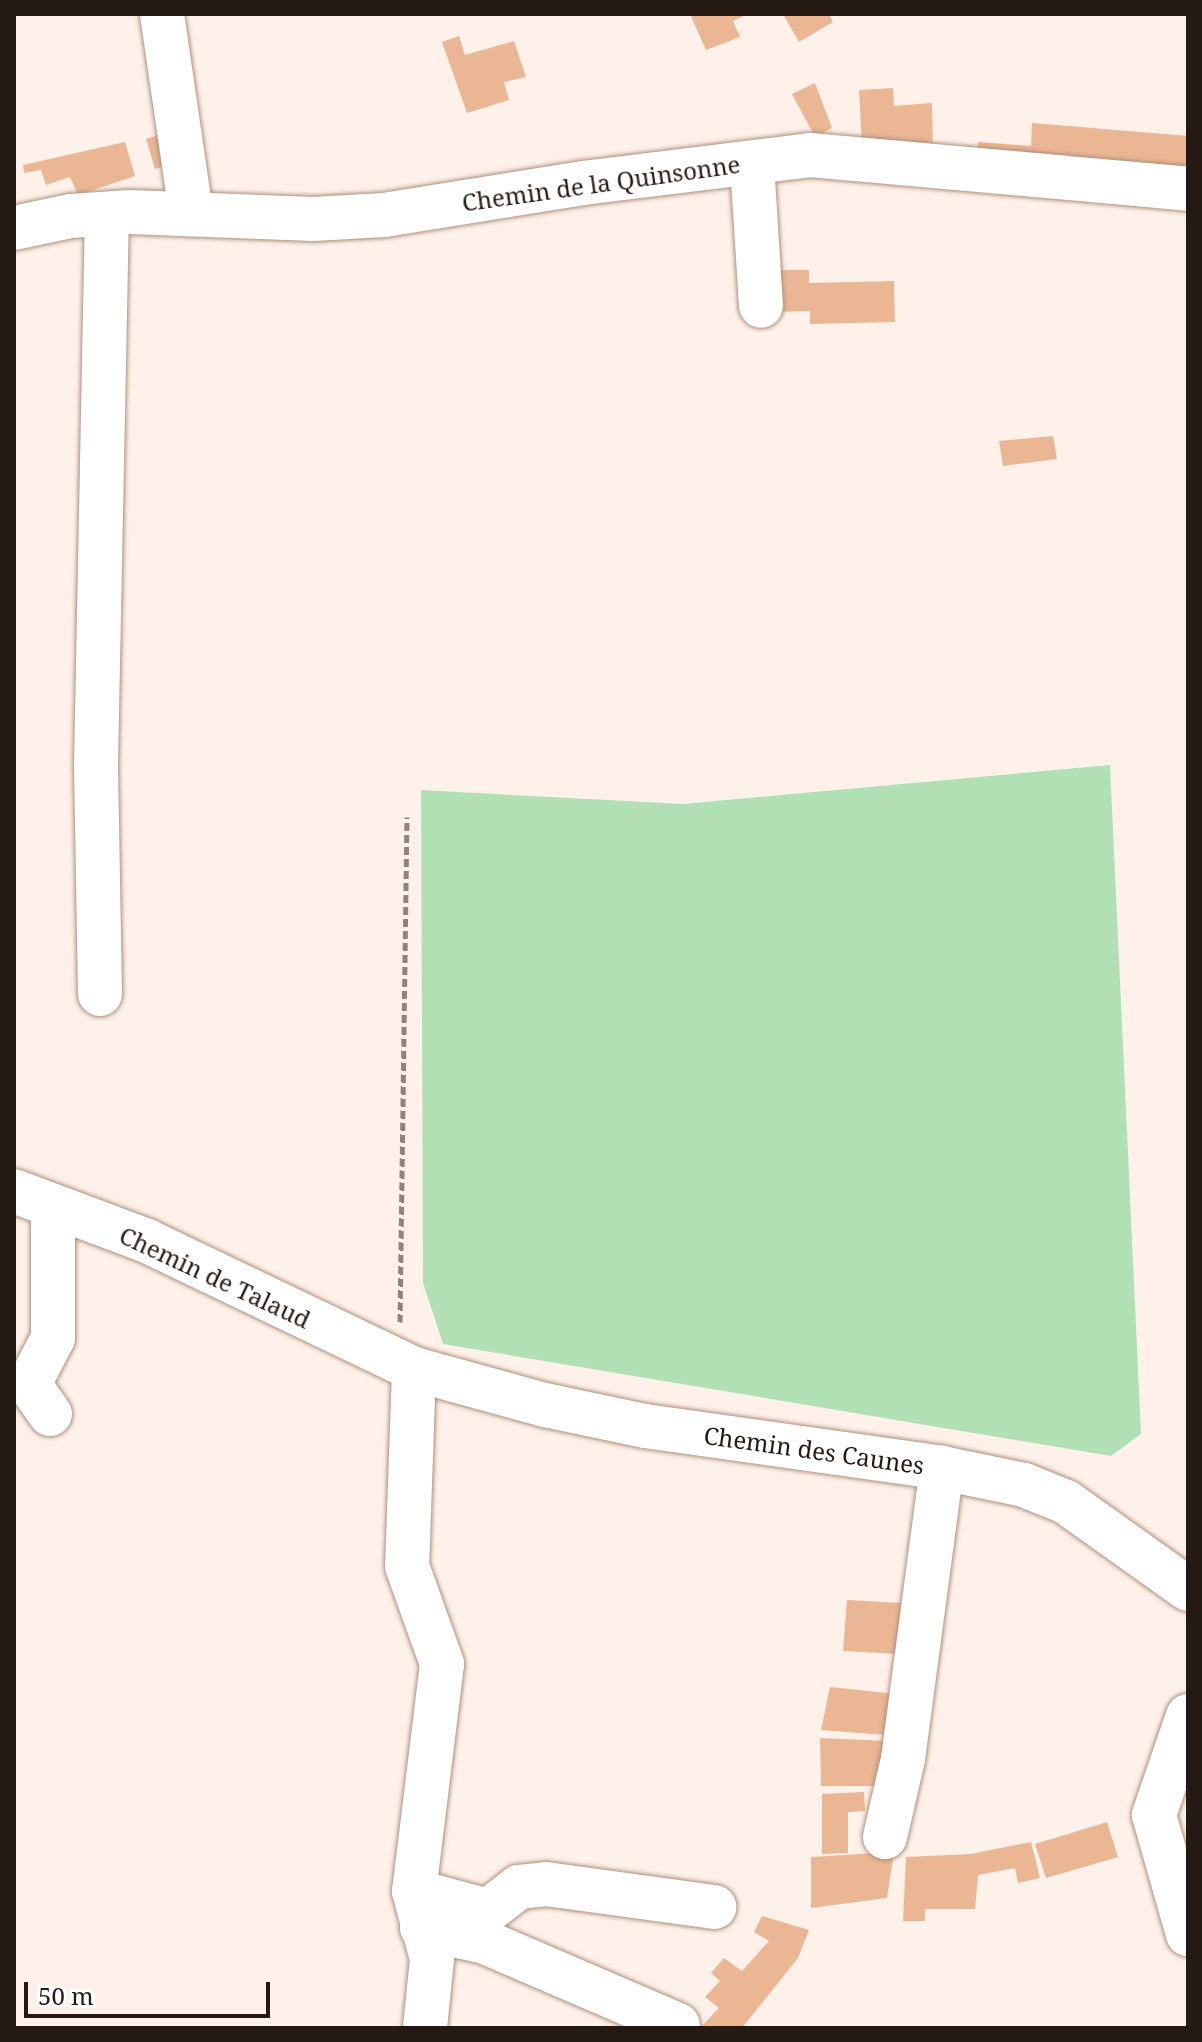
<!DOCTYPE html>
<html>
<head>
<meta charset="utf-8">
<style>
  body { margin:0 }
  #map { position:relative; width:1202px; height:2042px; overflow:hidden; background:#fef1ea; font-family:"Noto Serif",serif }
  div>[style] { position:absolute }
  [style*='--x'] { left:calc(var(--x)*1px); top:calc(var(--y)*1px); width:calc(var(--w)*1px); rotate:calc(var(--a)*1deg) }
  .green>* { inset:0; background:#b1e0b4 }
  .building>* { inset:0; background:#ebb693 }
  .path>* { height:5px; margin-top:-2.5px; transform-origin:0; background:repeating-linear-gradient(90deg,#8f837c 0 8px,transparent 0 12px) }
  .roads { filter:drop-shadow(0 0 2px #ad907e) drop-shadow(0 0 2px #ad907e) }
  .minor>* { height:44px; margin:-22px; padding:0 22px; transform-origin:22px; border-radius:22px; background:#fff }
  span { translate:-50% -50%; white-space:nowrap; text-align:center; line-height:1.15; -webkit-text-stroke:7px #fff; paint-order:stroke }
  .street-label { font-size:24px; color:#251a13 }
  .frame { position:absolute; inset:0; border:16px solid #251a13; pointer-events:none }
  .scale { position:absolute; left:24px; top:1982px; width:246px; height:36px; box-sizing:border-box; border:4px solid #251a13; border-top:0; padding-left:10px; font-size:24px; line-height:28px; white-space:nowrap; color:#251a13; -webkit-text-stroke:6px #fff; paint-order:stroke }
</style>
</head>
<body>
<div id="map">
  <div class="green">
    <div style="clip-path:polygon(1110px 765px,1141px 1434px,1111px 1456px,443px 1344px,423px 1283px,421px 790px,683px 804px)"></div>
  </div>
  <div class="building">
    <div style="clip-path:polygon(690px 14px,748px 14px,733px 21px,740px 37px,706px 50px)"></div>
    <div style="clip-path:polygon(783px 14px,829px 14px,833px 22px,799px 42px)"></div>
    <div style="clip-path:polygon(459px 36px,465px 55px,514px 41px,526px 77px,504px 82px,509px 100px,467px 113px,442px 42px)"></div>
    <div style="clip-path:polygon(815px 83px,832px 128px,815px 137px,792px 94px)"></div>
    <div style="clip-path:polygon(893px 88px,894px 106px,932px 103px,933px 154px,862px 144px,859px 90px)"></div>
    <div style="clip-path:polygon(1032px 123px,1188px 136px,1188px 173px,977px 156px,978px 142px,1031px 146px)"></div>
    <div style="clip-path:polygon(161px 134px,171px 164px,155px 169px,146px 139px)"></div>
    <div style="clip-path:polygon(125px 142px,135px 176px,78px 195px,70px 177px,46px 185px,41px 170px,24px 173px,23px 165px)"></div>
    <div style="clip-path:polygon(776px 270px,809px 270px,809px 283px,894px 281px,895px 322px,810px 324px,810px 311px,776px 312px)"></div>
    <div style="clip-path:polygon(1053px 436px,1057px 459px,1003px 466px,999px 441px)"></div>
    <div style="clip-path:polygon(847px 1600px,901px 1603px,899px 1654px,843px 1651px)"></div>
    <div style="clip-path:polygon(830px 1687px,906px 1695px,899px 1736px,821px 1730px)"></div>
    <div style="clip-path:polygon(820px 1738px,889px 1741px,888px 1786px,821px 1786px)"></div>
    <div style="clip-path:polygon(864px 1792px,865px 1811px,848px 1812px,848px 1853px,822px 1854px,822px 1794px)"></div>
    <div style="clip-path:polygon(1107px 1822px,1118px 1857px,1046px 1878px,1035px 1844px)"></div>
    <div style="clip-path:polygon(1031px 1842px,1040px 1878px,1018px 1883px,1015px 1868px,978px 1875px,975px 1909px,925px 1909px,925px 1921px,903px 1921px,906px 1857px,971px 1854px)"></div>
    <div style="clip-path:polygon(894px 1852px,887px 1898px,811px 1908px,811px 1857px)"></div>
    <div style="clip-path:polygon(762px 1916px,809px 1930px,798px 1958px,742px 2028px,700px 2028px,719px 2008px,705px 1997px,720px 1981px,711px 1973px,724px 1958px,742px 1971px,769px 1941px,754px 1932px)"></div>
  </div>
  <div class="path">
    <div style="--x:400;--y:1322;--w:505;--a:-89.21"></div>
  </div>
  <div class="roads">
    <div class="minor">
      <div style="--x:162;--y:14;--w:202;--a:81.7"></div>
      <div style="--x:752;--y:163;--w:143;--a:86.4"></div>
      <div style="--x:14;--y:228;--w:58;--a:-11.9"></div>
      <div style="--x:71;--y:216;--w:59;--a:-3.9"></div>
      <div style="--x:130;--y:212;--w:183;--a:2.2"></div>
      <div style="--x:313;--y:219;--w:71;--a:-3.2"></div>
      <div style="--x:384;--y:215;--w:202;--a:-9.1"></div>
      <div style="--x:583;--y:183;--w:229;--a:-7"></div>
      <div style="--x:810;--y:155;--w:380;--a:5.1"></div>
      <div style="--x:100;--y:994;--w:229;--a:-91"></div>
      <div style="--x:96;--y:765;--w:551;--a:-88.86"></div>
      <div style="--x:14;--y:1191;--w:142;--a:20.6"></div>
      <div style="--x:147;--y:1241;--w:296;--a:25.6"></div>
      <div style="--x:414;--y:1369;--w:136;--a:15.4"></div>
      <div style="--x:545;--y:1405;--w:102;--a:11.9"></div>
      <div style="--x:645;--y:1426;--w:300;--a:8"></div>
      <div style="--x:942;--y:1468;--w:84;--a:11.7"></div>
      <div style="--x:1024;--y:1485;--w:45;--a:22"></div>
      <div style="--x:1066;--y:1502;--w:150;--a:35.5"></div>
      <div style="--x:414;--y:1369;--w:197;--a:92"></div>
      <div style="--x:407;--y:1566;--w:104;--a:70.3"></div>
      <div style="--x:442;--y:1664;--w:229;--a:97"></div>
      <div style="--x:414;--y:1891;--w:70;--a:75.2"></div>
      <div style="--x:432;--y:1959;--w:69;--a:95.8"></div>
      <div style="--x:50;--y:1414;--w:37;--a:-125"></div>
      <div style="--x:29;--y:1384;--w:52;--a:-62.4"></div>
      <div style="--x:53;--y:1338;--w:132;--a:-90"></div>
      <div style="--x:1188;--y:1716;--w:105;--a:109"></div>
      <div style="--x:1154;--y:1815;--w:124;--a:74.1"></div>
      <div style="--x:885;--y:1837;--w:80;--a:-77"></div>
      <div style="--x:903;--y:1759;--w:294;--a:-82.4"></div>
      <div style="--x:414;--y:1891;--w:77;--a:15.1"></div>
      <div style="--x:488;--y:1911;--w:39;--a:-38"></div>
      <div style="--x:519;--y:1887;--w:27;--a:-6"></div>
      <div style="--x:546;--y:1884;--w:170;--a:7.8"></div>
      <div style="--x:422;--y:1928;--w:65;--a:12.5"></div>
      <div style="--x:485;--y:1942;--w:210;--a:23.3"></div>
    </div>
  </div>
  <div class="street-label">
    <span style="left:601px;top:183px;rotate:-8deg">Chemin de la Quinsonne</span>
    <span style="left:215px;top:1277px;rotate:25deg">Chemin de Talaud</span>
    <span style="left:814px;top:1450px;rotate:8deg">Chemin des Caunes</span>
  </div>
  <div class="frame"></div>
  <div class="scale">50 m</div>
</div>
</body>
</html>
